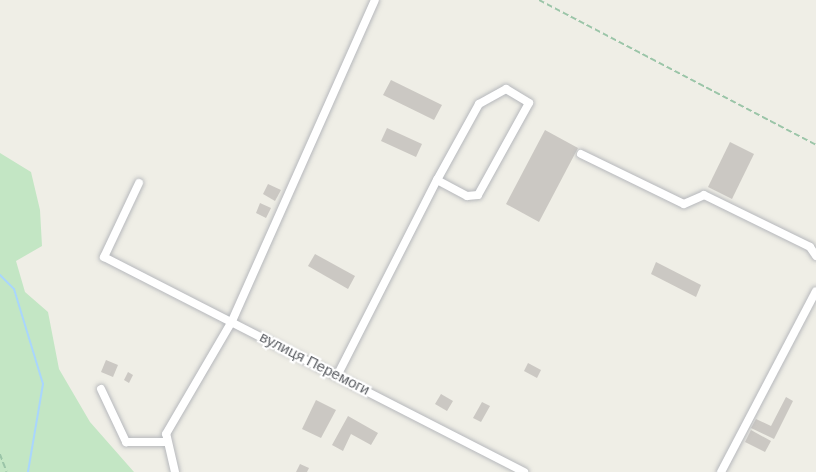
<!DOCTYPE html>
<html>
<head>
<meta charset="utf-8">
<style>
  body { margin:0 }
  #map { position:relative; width:816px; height:472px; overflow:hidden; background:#efeee6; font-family:Helvetica,sans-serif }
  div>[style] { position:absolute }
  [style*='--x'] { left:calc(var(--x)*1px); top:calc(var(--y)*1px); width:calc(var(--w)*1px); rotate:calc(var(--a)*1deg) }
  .green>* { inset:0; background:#c3e6c4 }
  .stream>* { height:2px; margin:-1px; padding:0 1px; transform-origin:1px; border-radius:1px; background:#a9d6fd }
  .building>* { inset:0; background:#cbc8c3 }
  .path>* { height:1.5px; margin-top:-0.75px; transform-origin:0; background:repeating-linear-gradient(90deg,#9bc5a8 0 6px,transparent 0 9px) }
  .roads { filter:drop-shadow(0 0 2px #b6b8bc) drop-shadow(0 0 2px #b6b8bc) }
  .minor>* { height:8px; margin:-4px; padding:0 4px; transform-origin:4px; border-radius:4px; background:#fff }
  span { translate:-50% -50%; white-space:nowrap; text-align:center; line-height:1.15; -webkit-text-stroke:4.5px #fff; paint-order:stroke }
  .street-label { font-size:15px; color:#5e6166 }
</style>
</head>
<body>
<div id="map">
  <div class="green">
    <div style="clip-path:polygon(0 153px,31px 172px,40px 210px,42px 246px,16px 261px,25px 292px,48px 312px,59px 369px,90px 422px,134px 472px,0 472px)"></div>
  </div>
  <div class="stream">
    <div style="--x:0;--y:275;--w:20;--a:45"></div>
    <div style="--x:14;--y:289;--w:99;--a:73"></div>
    <div style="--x:43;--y:384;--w:89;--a:99.7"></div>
  </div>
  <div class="building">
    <div style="clip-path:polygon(391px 80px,442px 105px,434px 120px,383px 95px)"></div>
    <div style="clip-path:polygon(387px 128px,422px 144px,416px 157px,381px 141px)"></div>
    <div style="clip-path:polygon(545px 130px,578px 148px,539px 222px,506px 204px)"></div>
    <div style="clip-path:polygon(730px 142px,754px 154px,732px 199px,708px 187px)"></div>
    <div style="clip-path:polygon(268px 184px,281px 190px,275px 201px,263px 194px)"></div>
    <div style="clip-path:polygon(260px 203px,271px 208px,266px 218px,256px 213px)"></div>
    <div style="clip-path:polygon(315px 254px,355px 276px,348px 289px,308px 266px)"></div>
    <div style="clip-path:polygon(656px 262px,701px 285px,696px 297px,651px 274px)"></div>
    <div style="clip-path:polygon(106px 360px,118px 365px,113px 377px,101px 372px)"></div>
    <div style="clip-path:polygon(528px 363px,541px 370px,537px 378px,524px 371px)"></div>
    <div style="clip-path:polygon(128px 372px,133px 375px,129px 383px,124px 380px)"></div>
    <div style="clip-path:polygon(441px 394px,453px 401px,447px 411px,435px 404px)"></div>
    <div style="clip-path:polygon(786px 397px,793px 401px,774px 439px,751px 428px,756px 419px,771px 426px)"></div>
    <div style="clip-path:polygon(316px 400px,336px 410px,321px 438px,302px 429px)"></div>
    <div style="clip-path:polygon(482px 402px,490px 406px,481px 422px,473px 418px)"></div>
    <div style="clip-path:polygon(348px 416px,378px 433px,371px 445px,351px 434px,343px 451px,332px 445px)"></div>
    <div style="clip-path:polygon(751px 430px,771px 441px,765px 452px,745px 442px)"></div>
    <div style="clip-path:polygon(300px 464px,309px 468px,307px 472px,296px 472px)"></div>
  </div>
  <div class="path">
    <div style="--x:539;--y:0;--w:313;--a:27.6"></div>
    <div style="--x:0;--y:454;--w:19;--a:69"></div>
  </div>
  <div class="roads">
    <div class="minor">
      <div style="--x:581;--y:154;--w:114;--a:25.9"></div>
      <div style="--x:684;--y:204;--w:22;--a:-24"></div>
      <div style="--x:704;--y:195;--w:118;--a:26.1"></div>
      <div style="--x:810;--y:247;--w:11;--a:56"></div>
      <div style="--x:139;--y:183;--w:82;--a:115.3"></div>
      <div style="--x:104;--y:257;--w:472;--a:27.1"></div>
      <div style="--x:338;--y:374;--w:218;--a:-63"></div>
      <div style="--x:437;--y:180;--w:87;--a:-61.1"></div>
      <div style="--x:479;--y:104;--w:31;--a:-29"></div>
      <div style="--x:506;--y:89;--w:27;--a:31"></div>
      <div style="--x:529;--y:103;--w:105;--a:119"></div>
      <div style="--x:478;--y:195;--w:11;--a:175"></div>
      <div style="--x:467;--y:196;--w:34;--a:-152"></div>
      <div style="--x:101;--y:389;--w:59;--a:64.7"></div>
      <div style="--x:126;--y:442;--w:39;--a:0"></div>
      <div style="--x:175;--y:472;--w:39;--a:-103"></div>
      <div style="--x:166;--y:434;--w:131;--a:-59.7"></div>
      <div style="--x:232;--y:321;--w:351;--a:-66"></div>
      <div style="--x:721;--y:472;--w:204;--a:-62.3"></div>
    </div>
  </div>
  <div class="street-label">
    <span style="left:315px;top:363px;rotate:27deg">вулиця Перемоги</span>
  </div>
</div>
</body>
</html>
